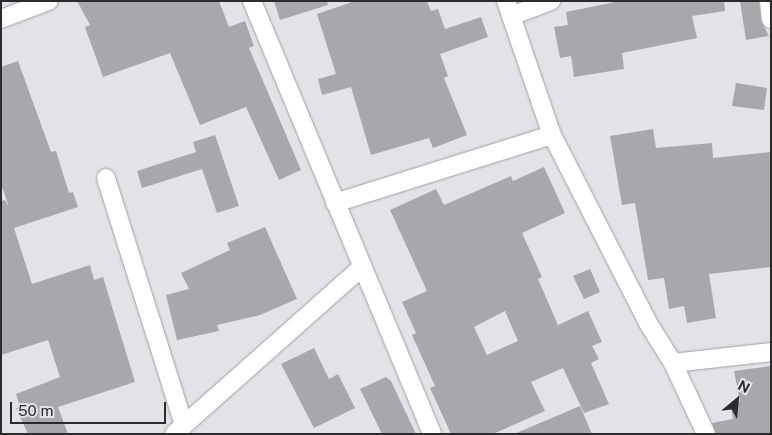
<!DOCTYPE html>
<html>
<head>
<meta charset="utf-8">
<style>
  body { margin:0 }
  #map { position:relative; width:772px; height:435px; overflow:hidden; background:#e2e3e7; font-family:"Public Sans",sans-serif }
  div>[style] { position:absolute }
  [style*='--x'] { left:calc(var(--x)*1px); top:calc(var(--y)*1px); width:calc(var(--w)*1px); rotate:calc(var(--a)*1deg) }
  .building>* { inset:0; background:#a7a8ac }
  .roads { filter:drop-shadow(0 0 1px #9e9fa3) drop-shadow(0 0 1px #9e9fa3) }
  .street>* { height:18px; margin:-9px; padding:0 9px; transform-origin:9px; border-radius:9px; background:#fff }
  span { translate:-50% -50%; white-space:nowrap; text-align:center; line-height:1.15; -webkit-text-stroke:4.5px #e2e3e7; paint-order:stroke }
  .frame { position:absolute; inset:0; border:2px solid #2b2b2d; pointer-events:none }
  .north { position:absolute; left:712px; top:375px; width:50px; height:50px; -webkit-text-stroke:4px #e2e3e7; paint-order:stroke; rotate:28deg; font-size:14px; font-weight:700; line-height:20px; text-align:center; color:#2b2b2d }
  .north::after { content:''; display:block; margin:auto; width:18px; height:22px; background:#2b2b2d; clip-path:polygon(50% 0,100% 100%,50% 72%,0 100%) }
  .scale { position:absolute; left:10px; top:402px; width:156px; height:22px; box-sizing:border-box; border:2px solid #2b2b2d; border-top:0; padding-left:6px; font-size:15px; line-height:18px; white-space:nowrap; color:#2b2b2d; -webkit-text-stroke:4px #e2e3e7; paint-order:stroke }
</style>
</head>
<body>
<div id="map">
  <div class="building">
    <div style="clip-path:polygon(77px 1px,219px 1px,229px 27px,245px 21px,254px 46px,249px 48px,301px 170px,279px 180px,246px 107px,200px 125px,170px 53px,103px 77px,85px 27px,90px 25px)"></div>
    <div style="clip-path:polygon(274px 1px,327px 1px,328px 5px,280px 20px)"></div>
    <div style="clip-path:polygon(355px 1px,427px 1px,431px 11px,438px 9px,445px 29px,481px 17px,488px 37px,440px 54px,448px 76px,444px 78px,467px 135px,433px 148px,429px 138px,371px 155px,351px 87px,322px 95px,318px 79px,336px 74px,317px 14px)"></div>
    <div style="clip-path:polygon(620px 1px,724px 1px,725px 11px,692px 16px,697px 38px,622px 53px,624px 69px,574px 77px,571px 56px,560px 58px,554px 27px,568px 25px,566px 12px)"></div>
    <div style="clip-path:polygon(740px 1px,759px 1px,761px 21px,769px 36px,746px 40px)"></div>
    <div style="clip-path:polygon(18px 61px,51px 152px,56px 151px,69px 193px,73px 192px,78px 207px,14px 228px,32px 284px,90px 265px,94px 280px,103px 277px,135px 382px,58px 407px,68px 434px,28px 434px,16px 408px,20px 407px,16px 394px,60px 377px,48px 340px,1px 355px,1px 201px,5px 200px,9px 207px,1px 184px,1px 67px)"></div>
    <div style="clip-path:polygon(736px 83px,767px 88px,764px 110px,732px 106px)"></div>
    <div style="clip-path:polygon(653px 129px,656px 148px,712px 143px,713px 158px,771px 152px,771px 267px,709px 274px,716px 318px,687px 323px,684px 306px,669px 309px,664px 278px,648px 280px,635px 203px,622px 205px,610px 136px)"></div>
    <div style="clip-path:polygon(215px 135px,239px 206px,217px 213px,202px 169px,142px 188px,137px 171px,196px 152px,193px 142px)"></div>
    <div style="clip-path:polygon(evenodd,544px 167px,565px 213px,522px 233px,542px 277px,538px 279px,558px 325px,588px 311px,602px 342px,592px 346px,599px 359px,591px 363px,609px 404px,584px 413px,563px 368px,531px 382px,545px 411px,493px 434px,451px 434px,430px 388px,435px 386px,412px 335px,416px 333px,402px 302px,427px 291px,390px 210px,436px 189px,444px 205px,511px 176px,513px 181px,544px 167px,505px 311px,518px 341px,487px 355px,474px 327px,505px 311px)"></div>
    <div style="clip-path:polygon(265px 227px,297px 299px,260px 315px,217px 325px,219px 331px,177px 340px,166px 295px,189px 289px,181px 273px,230px 250px,227px 243px)"></div>
    <div style="clip-path:polygon(590px 269px,600px 292px,584px 299px,573px 276px)"></div>
    <div style="clip-path:polygon(314px 348px,329px 379px,338px 374px,355px 408px,314px 428px,281px 364px)"></div>
    <div style="clip-path:polygon(771px 366px,771px 434px,716px 434px,712px 423px,733px 419px,730px 403px,740px 401px,734px 371px)"></div>
    <div style="clip-path:polygon(386px 377px,391px 381px,416px 434px,382px 434px,360px 389px)"></div>
    <div style="clip-path:polygon(580px 406px,592px 434px,514px 434px)"></div>
  </div>
  <div class="roads">
    <div class="street">
      <div style="--x:252;--y:1;--w:469;--a:67.4"></div>
      <div style="--x:506;--y:1;--w:142;--a:71.1"></div>
      <div style="--x:552;--y:135;--w:211;--a:62.9"></div>
      <div style="--x:648;--y:323;--w:47;--a:58"></div>
      <div style="--x:673;--y:363;--w:78;--a:65.1"></div>
      <div style="--x:769;--y:1;--w:18;--a:84"></div>
      <div style="--x:511;--y:16;--w:43;--a:-20.6"></div>
      <div style="--x:1;--y:19;--w:51;--a:-20.6"></div>
      <div style="--x:106;--y:178;--w:259;--a:72.5"></div>
      <div style="--x:335;--y:203;--w:227;--a:-17.4"></div>
      <div style="--x:673;--y:363;--w:99;--a:-6.4"></div>
      <div style="--x:174;--y:434;--w:250;--a:-41.6"></div>
    </div>
  </div>
  <div class="frame"></div>
  <div class="north">N</div>
  <div class="scale">50 m</div>
</div>
</body>
</html>
